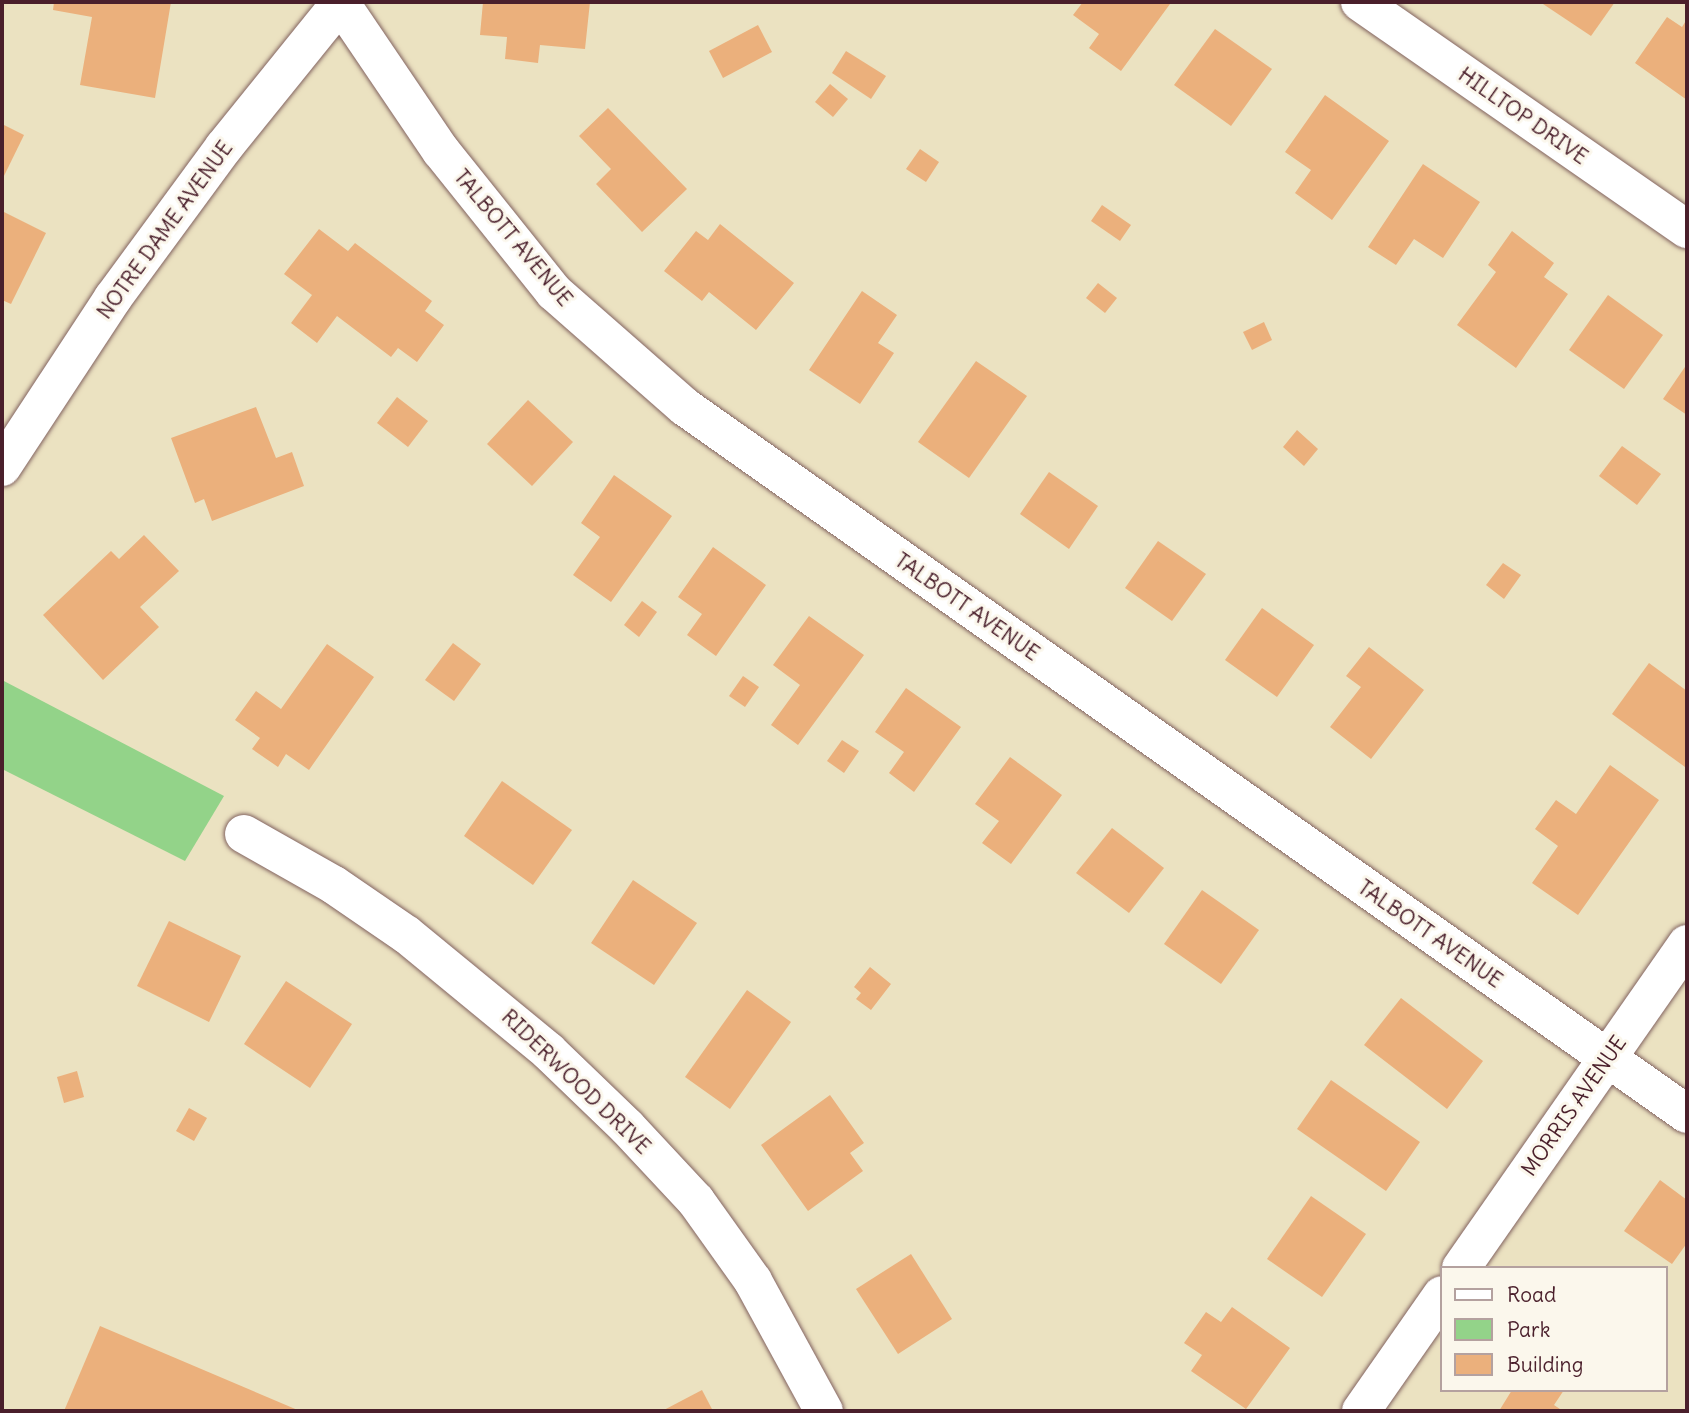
<!DOCTYPE html>
<html>
<head>
<meta charset="utf-8">
<style>
  body { margin:0 }
  #map { position:relative; width:1689px; height:1413px; overflow:hidden; background:#ebe2c1; font-family:Delius,sans-serif }
  div>[style] { position:absolute }
  [style*='--x'] { left:calc(var(--x)*1px); top:calc(var(--y)*1px); width:calc(var(--w)*1px); rotate:calc(var(--a)*1deg) }
  .green>* { inset:0; background:#93d389 }
  .building>* { inset:0; background:#ebb07c }
  .roads { filter:drop-shadow(0 0 2px #826360) drop-shadow(0 0 2px #826360) }
  .minor>* { height:38px; margin:-19px; padding:0 19px; transform-origin:19px; border-radius:19px; background:#fff }
  span { translate:-50% -50%; white-space:nowrap; text-align:center; line-height:1.15; -webkit-text-stroke:6px #fbf7ec; paint-order:stroke }
  .street-label { font-size:21px; color:#4a1f2b }
  .frame { position:absolute; inset:0; border:4px solid #4a1f2b; pointer-events:none }
  .legend { position:absolute; left:1440px; top:1266px; width:228px; height:126px; box-sizing:border-box; background:#fbf7ec; border:2px solid #b4a19f; margin:0; padding:9px 12px; list-style:none; font-size:21px; color:#4a1f2b }
  .legend li { display:flex; align-items:center; gap:14px; height:35px }
  .legend b { width:35px; border:2px solid #b4a19f }
</style>
</head>
<body>
<div id="map">
  <div class="green">
    <div style="clip-path:polygon(2px 680px,224px 796px,185px 861px,2px 769px)"></div>
  </div>
  <div class="building">
    <div style="clip-path:polygon(54px 2px,171px 2px,155px 98px,80px 85px,92px 17px,53px 10px)"></div>
    <div style="clip-path:polygon(483px 2px,590px 2px,585px 49px,540px 45px,538px 63px,505px 59px,507px 37px,480px 35px)"></div>
    <div style="clip-path:polygon(1083px 2px,1168px 2px,1170px 4px,1121px 71px,1089px 48px,1099px 34px,1073px 15px)"></div>
    <div style="clip-path:polygon(1540px 2px,1615px 2px,1591px 36px)"></div>
    <div style="clip-path:polygon(1667px 17px,1682px 27px,1687px 19px,1687px 100px,1635px 63px)"></div>
    <div style="clip-path:polygon(758px 25px,772px 52px,723px 78px,709px 51px)"></div>
    <div style="clip-path:polygon(1215px 29px,1272px 69px,1231px 126px,1174px 85px)"></div>
    <div style="clip-path:polygon(846px 51px,886px 76px,871px 99px,832px 73px)"></div>
    <div style="clip-path:polygon(830px 84px,848px 99px,833px 117px,815px 102px)"></div>
    <div style="clip-path:polygon(1325px 95px,1389px 141px,1332px 220px,1295px 193px,1311px 170px,1285px 152px)"></div>
    <div style="clip-path:polygon(608px 108px,687px 189px,642px 232px,596px 184px,611px 169px,579px 136px)"></div>
    <div style="clip-path:polygon(2px 124px,24px 135px,2px 180px)"></div>
    <div style="clip-path:polygon(920px 149px,939px 162px,926px 182px,906px 169px)"></div>
    <div style="clip-path:polygon(1423px 164px,1480px 202px,1443px 258px,1414px 239px,1396px 265px,1368px 247px)"></div>
    <div style="clip-path:polygon(1102px 205px,1131px 225px,1120px 241px,1091px 221px)"></div>
    <div style="clip-path:polygon(2px 211px,46px 233px,11px 304px,2px 300px)"></div>
    <div style="clip-path:polygon(720px 224px,794px 283px,756px 330px,709px 292px,702px 301px,664px 271px,696px 231px,708px 240px)"></div>
    <div style="clip-path:polygon(319px 229px,348px 251px,355px 243px,432px 301px,425px 311px,444px 325px,417px 362px,398px 348px,391px 357px,337px 316px,317px 343px,291px 323px,312px 295px,284px 274px)"></div>
    <div style="clip-path:polygon(1512px 231px,1554px 263px,1544px 277px,1568px 294px,1516px 368px,1457px 325px,1496px 272px,1488px 265px)"></div>
    <div style="clip-path:polygon(1098px 283px,1117px 298px,1105px 313px,1086px 298px)"></div>
    <div style="clip-path:polygon(862px 291px,897px 315px,878px 343px,894px 353px,860px 404px,809px 370px)"></div>
    <div style="clip-path:polygon(1608px 295px,1663px 335px,1624px 389px,1569px 350px)"></div>
    <div style="clip-path:polygon(1264px 322px,1272px 340px,1252px 350px,1243px 332px)"></div>
    <div style="clip-path:polygon(976px 361px,1027px 396px,969px 478px,918px 442px)"></div>
    <div style="clip-path:polygon(1687px 364px,1687px 415px,1663px 399px)"></div>
    <div style="clip-path:polygon(397px 397px,428px 421px,408px 447px,377px 423px)"></div>
    <div style="clip-path:polygon(528px 400px,573px 442px,532px 486px,487px 444px)"></div>
    <div style="clip-path:polygon(256px 407px,276px 458px,292px 452px,304px 486px,212px 521px,204px 499px,195px 503px,171px 438px)"></div>
    <div style="clip-path:polygon(1297px 430px,1318px 449px,1304px 466px,1283px 447px)"></div>
    <div style="clip-path:polygon(1622px 446px,1661px 474px,1637px 505px,1599px 476px)"></div>
    <div style="clip-path:polygon(1049px 472px,1098px 506px,1069px 549px,1020px 514px)"></div>
    <div style="clip-path:polygon(614px 475px,672px 516px,611px 602px,573px 575px,600px 537px,581px 523px)"></div>
    <div style="clip-path:polygon(144px 535px,179px 571px,140px 607px,159px 627px,103px 680px,43px 615px,111px 551px,119px 559px)"></div>
    <div style="clip-path:polygon(1158px 541px,1206px 574px,1172px 621px,1125px 588px)"></div>
    <div style="clip-path:polygon(713px 547px,766px 585px,716px 656px,687px 635px,702px 614px,678px 597px)"></div>
    <div style="clip-path:polygon(1503px 563px,1521px 575px,1504px 599px,1486px 585px)"></div>
    <div style="clip-path:polygon(642px 601px,657px 612px,639px 637px,624px 625px)"></div>
    <div style="clip-path:polygon(1262px 608px,1314px 645px,1277px 697px,1225px 660px)"></div>
    <div style="clip-path:polygon(809px 616px,864px 655px,798px 745px,771px 725px,800px 685px,773px 665px)"></div>
    <div style="clip-path:polygon(453px 643px,481px 664px,454px 701px,425px 680px)"></div>
    <div style="clip-path:polygon(327px 644px,374px 677px,309px 770px,286px 754px,278px 767px,252px 749px,260px 738px,235px 720px,256px 691px,281px 709px)"></div>
    <div style="clip-path:polygon(1369px 647px,1424px 690px,1371px 759px,1330px 727px,1361px 687px,1346px 676px)"></div>
    <div style="clip-path:polygon(1649px 663px,1687px 691px,1685px 767px,1612px 714px)"></div>
    <div style="clip-path:polygon(743px 676px,759px 687px,745px 707px,729px 696px)"></div>
    <div style="clip-path:polygon(906px 688px,961px 727px,914px 792px,889px 773px,904px 752px,875px 732px)"></div>
    <div style="clip-path:polygon(842px 740px,859px 751px,844px 773px,827px 761px)"></div>
    <div style="clip-path:polygon(1010px 757px,1062px 795px,1011px 864px,982px 843px,999px 821px,975px 804px)"></div>
    <div style="clip-path:polygon(1610px 765px,1659px 800px,1578px 915px,1532px 883px,1558px 846px,1535px 829px,1556px 800px,1576px 814px)"></div>
    <div style="clip-path:polygon(502px 781px,572px 830px,533px 885px,464px 836px)"></div>
    <div style="clip-path:polygon(1112px 828px,1164px 868px,1129px 913px,1076px 873px)"></div>
    <div style="clip-path:polygon(633px 880px,697px 923px,654px 985px,591px 943px)"></div>
    <div style="clip-path:polygon(1202px 890px,1259px 930px,1221px 984px,1164px 944px)"></div>
    <div style="clip-path:polygon(169px 921px,241px 956px,209px 1022px,137px 986px)"></div>
    <div style="clip-path:polygon(870px 967px,891px 984px,871px 1010px,856px 999px,861px 993px,854px 987px)"></div>
    <div style="clip-path:polygon(286px 981px,352px 1024px,310px 1088px,244px 1044px)"></div>
    <div style="clip-path:polygon(747px 990px,791px 1022px,730px 1109px,685px 1077px)"></div>
    <div style="clip-path:polygon(1401px 998px,1483px 1061px,1447px 1109px,1364px 1045px)"></div>
    <div style="clip-path:polygon(77px 1071px,84px 1097px,64px 1103px,57px 1077px)"></div>
    <div style="clip-path:polygon(1331px 1080px,1420px 1142px,1386px 1191px,1297px 1129px)"></div>
    <div style="clip-path:polygon(830px 1095px,864px 1143px,850px 1153px,863px 1171px,808px 1211px,761px 1145px)"></div>
    <div style="clip-path:polygon(189px 1108px,207px 1118px,194px 1141px,176px 1131px)"></div>
    <div style="clip-path:polygon(1660px 1180px,1687px 1200px,1687px 1243px,1672px 1264px,1624px 1231px)"></div>
    <div style="clip-path:polygon(1311px 1196px,1366px 1234px,1322px 1297px,1267px 1259px)"></div>
    <div style="clip-path:polygon(911px 1254px,952px 1319px,898px 1354px,856px 1289px)"></div>
    <div style="clip-path:polygon(1232px 1307px,1290px 1348px,1246px 1409px,1191px 1371px,1202px 1355px,1184px 1343px,1206px 1312px,1221px 1322px)"></div>
    <div style="clip-path:polygon(100px 1326px,300px 1411px,64px 1411px)"></div>
    <div style="clip-path:polygon(702px 1390px,713px 1411px,662px 1411px)"></div>
    <div style="clip-path:polygon(1512px 1390px,1564px 1390px,1554px 1405px,1563px 1411px,1499px 1411px)"></div>
  </div>
  <div class="roads">
    <div class="minor">
      <div style="--x:340;--y:2;--w:180;--a:55.9"></div>
      <div style="--x:441;--y:151;--w:181;--a:51.3"></div>
      <div style="--x:554;--y:292;--w:174;--a:41.3"></div>
      <div style="--x:685;--y:407;--w:1226;--a:35.21"></div>
      <div style="--x:1360;--y:2;--w:398;--a:34.8"></div>
      <div style="--x:2;--y:467;--w:202;--a:-56.7"></div>
      <div style="--x:113;--y:298;--w:187;--a:-53.7"></div>
      <div style="--x:224;--y:147;--w:186;--a:-51.1"></div>
      <div style="--x:244;--y:834;--w:103;--a:29.5"></div>
      <div style="--x:334;--y:885;--w:88;--a:34.4"></div>
      <div style="--x:407;--y:935;--w:183;--a:39.4"></div>
      <div style="--x:548;--y:1051;--w:110;--a:43.9"></div>
      <div style="--x:627;--y:1127;--w:101;--a:47"></div>
      <div style="--x:696;--y:1201;--w:98;--a:54.5"></div>
      <div style="--x:753;--y:1281;--w:148;--a:61.4"></div>
      <div style="--x:1461;--y:1268;--w:395;--a:-55.1"></div>
      <div style="--x:1361;--y:1411;--w:141;--a:-55.1"></div>
    </div>
  </div>
  <div class="street-label">
    <span style="left:1523px;top:116px;rotate:35deg">HILLTOP DRIVE</span>
    <span style="left:165px;top:230px;rotate:-54deg">NOTRE DAME AVENUE</span>
    <span style="left:513px;top:238px;rotate:50deg">TALBOTT AVENUE</span>
    <span style="left:967px;top:607px;rotate:35deg">TALBOTT AVENUE</span>
    <span style="left:1430px;top:934px;rotate:35deg">TALBOTT AVENUE</span>
    <span style="left:576px;top:1082px;rotate:44deg">RIDERWOOD DRIVE</span>
    <span style="left:1574px;top:1106px;rotate:-55deg">MORRIS AVENUE</span>
  </div>
  <div class="frame"></div>
  <ul class="legend">
  <li><b style="height:9px;background:#fff"></b>Road</li>
  <li><b style="height:19px;background:#93d389"></b>Park</li>
  <li><b style="height:19px;background:#ebb07c"></b>Building</li>
  </ul>
</div>
</body>
</html>
